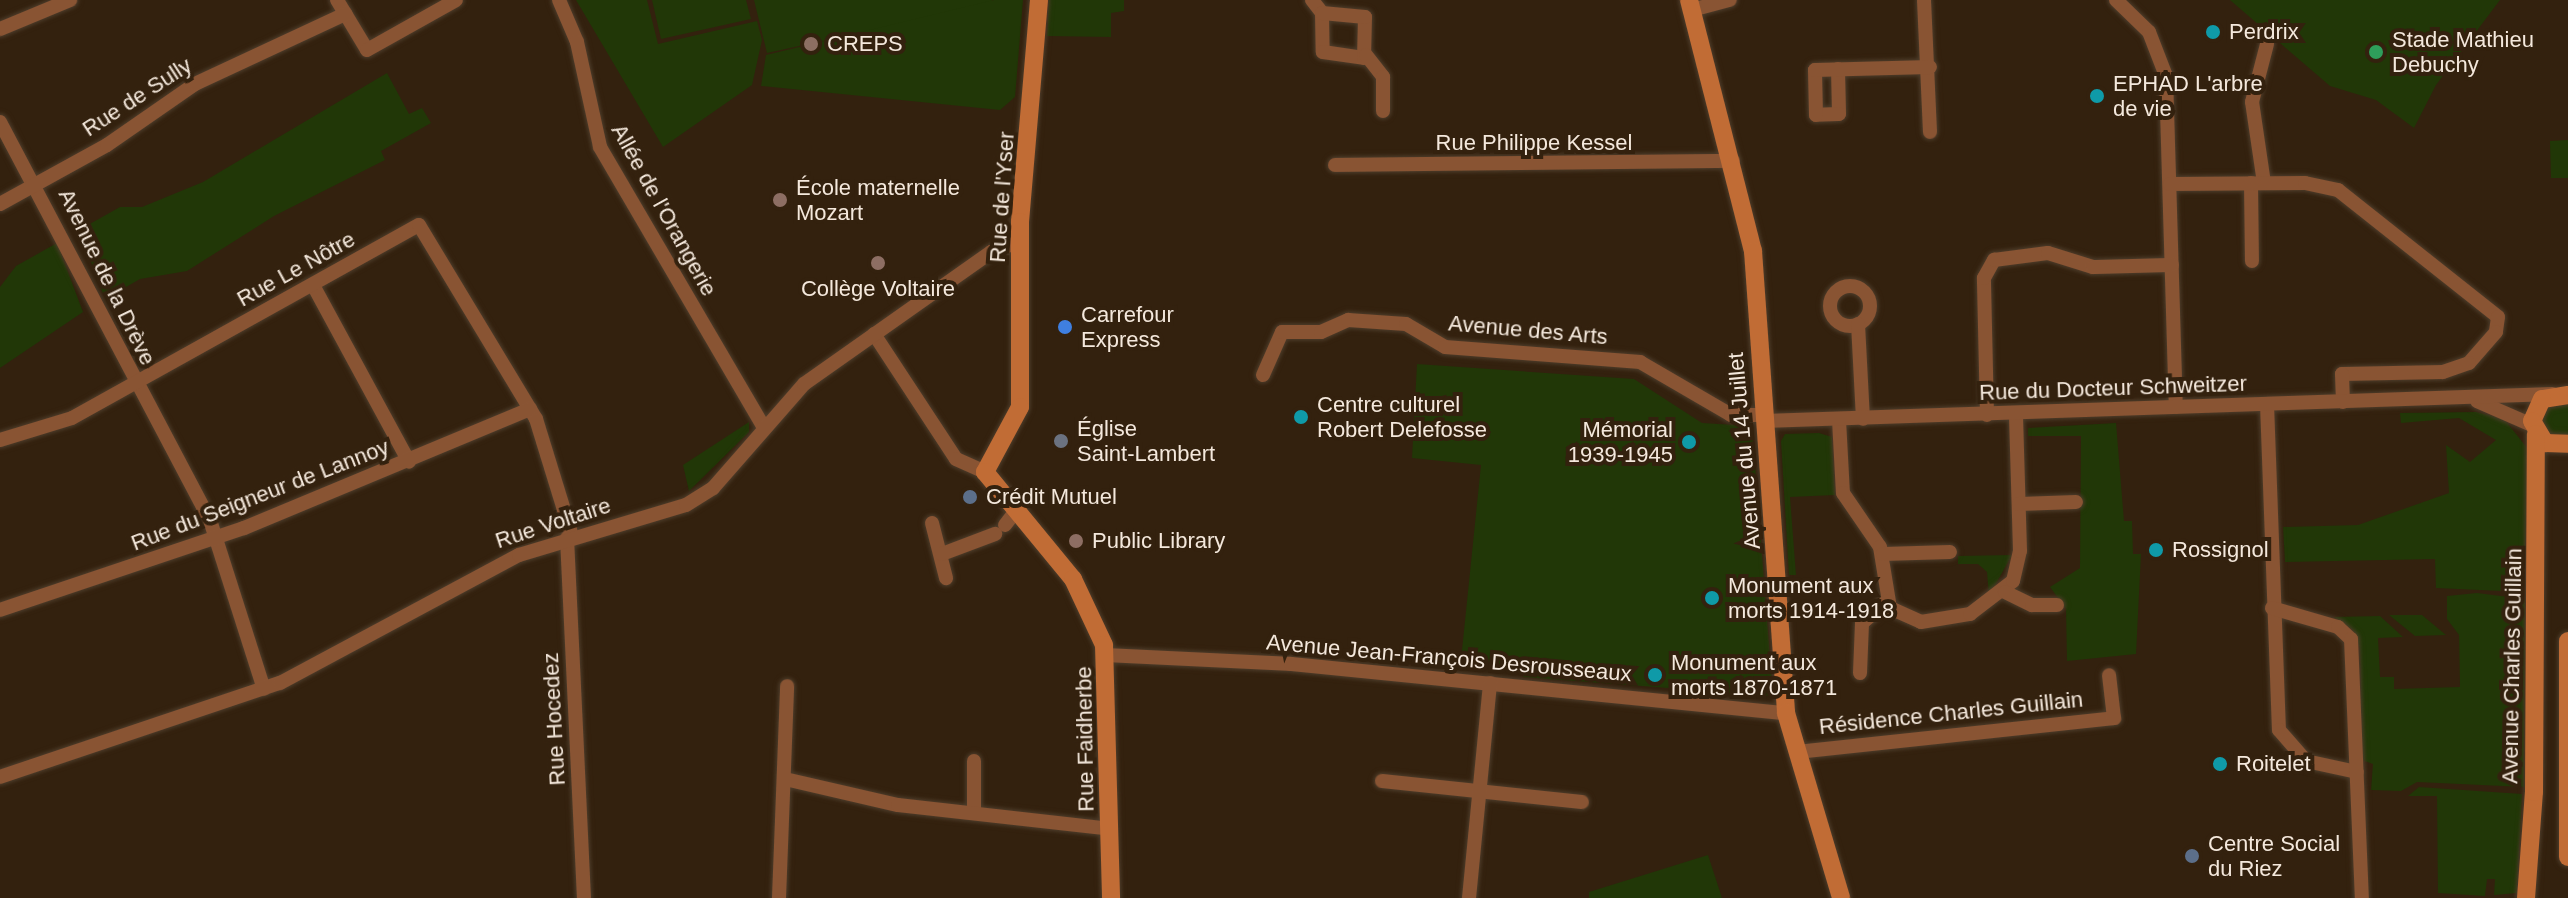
<!DOCTYPE html>
<html>
<head>
<meta charset="utf-8">
<style>
  body { margin:0 }
  #map { position:relative; width:2568px; height:898px; overflow:hidden; background:#33210e; font-family:Helvetica,sans-serif }
  div>[style] { position:absolute }
  [style*='--x'] { left:calc(var(--x)*1px); top:calc(var(--y)*1px); width:calc(var(--w)*1px); rotate:calc(var(--a)*1deg) }
  .green>* { inset:0; background:#213707 }
  .roads { filter:drop-shadow(0 0 2px #4e3d2b) drop-shadow(0 0 2px #4e3d2b) }
  .street>* { height:14px; margin:-7px; padding:0 7px; transform-origin:7px; border-radius:7px; background:#895433 }
  .street>.ring { margin:-7px; padding:0; box-sizing:content-box; background:none; border:14px solid #895433; border-radius:50% }
  .secondary>* { height:18px; margin:-9px; padding:0 9px; transform-origin:9px; border-radius:9px; background:#c16c35 }
  .dots>* { width:22px; height:22px; translate:-50% -50%; box-sizing:border-box; border:4px solid #33210e; border-radius:50% }
  span { translate:-50% -50%; white-space:nowrap; text-align:center; line-height:1.15; -webkit-text-stroke:8px #33210e; paint-order:stroke }
  .poi-label { font-size:22px; color:#f4e8dc }
  .left { translate:0 -50%; text-align:left }
  .right { translate:-100% -50%; text-align:right }
  .street-label { font-size:22px; color:#f4e8dc }
</style>
</head>
<body>
<div id="map">
  <div class="green">
    <div style="clip-path:polygon(576px 0,647px 0,658px 44px,757px 21px,762px 40px,752px 85px,663px 147px)"></div>
    <div style="clip-path:polygon(652px 0,746px 0,751px 19px,661px 39px)"></div>
    <div style="clip-path:polygon(754px 0,992px 0,993px 4px,767px 53px)"></div>
    <div style="clip-path:polygon(994px 0,1023px 0,1015px 97px,1000px 110px,761px 86px,766px 55px)"></div>
    <div style="clip-path:polygon(1049px 0,1124px 0,1124px 11px,1111px 13px,1111px 37px,1047px 36px)"></div>
    <div style="clip-path:polygon(2230px 0,2500px 0,2436px 85px,2414px 128px,2376px 100px,2330px 86px)"></div>
    <div style="clip-path:polygon(387px 73px,409px 114px,422px 108px,431px 123px,381px 151px,385px 160px,274px 216px,187px 271px,140px 279px,105px 299px,79px 230px,120px 207px,142px 207px,203px 182px)"></div>
    <div style="clip-path:polygon(2568px 140px,2568px 178px,2551px 178px,2550px 141px)"></div>
    <div style="clip-path:polygon(57px 243px,83px 312px,0 368px,0 287px,16px 266px)"></div>
    <div style="clip-path:polygon(1417px 364px,1634px 379px,1702px 423px,1752px 426px,1773px 696px,1523px 677px,1523px 666px,1461px 660px,1481px 465px,1412px 458px)"></div>
    <div style="clip-path:polygon(2568px 403px,2568px 436px,2549px 435px,2540px 422px,2546px 405px)"></div>
    <div style="clip-path:polygon(2476px 412px,2504px 419px,2528px 449px,2524px 592px,2436px 588px,2435px 559px,2285px 562px,2283px 527px,2358px 525px,2449px 493px,2446px 445px,2470px 462px,2496px 440px,2459px 418px,2401px 423px,2400px 413px)"></div>
    <div style="clip-path:polygon(749px 422px,749px 432px,689px 491px,683px 465px)"></div>
    <div style="clip-path:polygon(2116px 423px,2124px 521px,2132px 521px,2133px 554px,2141px 554px,2136px 654px,2067px 661px,2066px 609px,2050px 587px,2080px 568px,2081px 436px,2028px 436px,2028px 428px)"></div>
    <div style="clip-path:polygon(1819px 433px,1832px 437px,1835px 495px,1790px 497px,1796px 575px,1789px 575px,1781px 441px,1785px 434px)"></div>
    <div style="clip-path:polygon(2012px 555px,1989px 596px,1987px 572px,1978px 564px,1958px 564px,1958px 556px)"></div>
    <div style="clip-path:polygon(2477px 593px,2525px 599px,2524px 787px,2417px 782px,2401px 791px,2371px 790px,2373px 764px,2362px 760px,2360px 648px,2352px 629px,2334px 617px,2380px 616px,2403px 637px,2378px 638px,2380px 677px,2394px 677px,2394px 689px,2460px 687px,2459px 635px,2447px 619px,2447px 596px)"></div>
    <div style="clip-path:polygon(2389px 615px,2422px 615px,2446px 635px,2415px 636px)"></div>
    <div style="clip-path:polygon(2419px 787px,2522px 794px,2517px 893px,2494px 895px,2495px 879px,2487px 879px,2485px 896px,2438px 893px,2437px 796px,2408px 796px)"></div>
    <div style="clip-path:polygon(1708px 855px,1722px 898px,1589px 898px,1589px 892px)"></div>
  </div>
  <div class="roads">
    <div class="street">
      <div style="--x:337;--y:0;--w:58;--a:59"></div>
      <div style="--x:367;--y:50;--w:102;--a:-29.3"></div>
      <div style="--x:559;--y:0;--w:46;--a:66.8"></div>
      <div style="--x:577;--y:42;--w:107;--a:77.6"></div>
      <div style="--x:600;--y:147;--w:325;--a:59.7"></div>
      <div style="--x:1312;--y:0;--w:16;--a:52"></div>
      <div style="--x:1322;--y:13;--w:39;--a:89"></div>
      <div style="--x:1323;--y:52;--w:41;--a:8.3"></div>
      <div style="--x:1364;--y:58;--w:41;--a:-88.6"></div>
      <div style="--x:1365;--y:17;--w:43;--a:-174.7"></div>
      <div style="--x:1924;--y:0;--w:132;--a:87.4"></div>
      <div style="--x:2116;--y:0;--w:46;--a:44.1"></div>
      <div style="--x:2149;--y:32;--w:47;--a:68.9"></div>
      <div style="--x:2166;--y:76;--w:331;--a:88.3"></div>
      <div style="--x:1692;--y:10;--w:39;--a:-15"></div>
      <div style="--x:0;--y:29;--w:76;--a:-22.5"></div>
      <div style="--x:1366;--y:55;--w:28;--a:52"></div>
      <div style="--x:1383;--y:77;--w:34;--a:90"></div>
      <div style="--x:1838;--y:69;--w:45;--a:88.7"></div>
      <div style="--x:1839;--y:114;--w:23;--a:178"></div>
      <div style="--x:1816;--y:115;--w:45;--a:-91.3"></div>
      <div style="--x:1815;--y:70;--w:115;--a:-1.5"></div>
      <div style="--x:0;--y:122;--w:450;--a:62.2"></div>
      <div style="--x:210;--y:520;--w:177;--a:72.3"></div>
      <div style="--x:1335;--y:165;--w:398;--a:-0.6"></div>
      <div style="--x:2251;--y:183;--w:78;--a:89.3"></div>
      <div style="--x:2264;--y:183;--w:82;--a:-98.4"></div>
      <div style="--x:2252;--y:102;--w:60;--a:-75.5"></div>
      <div style="--x:2170;--y:184;--w:135;--a:-0.4"></div>
      <div style="--x:2305;--y:183;--w:34;--a:12"></div>
      <div style="--x:2338;--y:190;--w:204;--a:38.4"></div>
      <div style="--x:2498;--y:317;--w:15;--a:98"></div>
      <div style="--x:2496;--y:332;--w:41;--a:131.1"></div>
      <div style="--x:2469;--y:363;--w:28;--a:161"></div>
      <div style="--x:2443;--y:372;--w:101;--a:178.9"></div>
      <div style="--x:2342;--y:374;--w:28;--a:88"></div>
      <div style="--x:0;--y:204;--w:122;--a:-28.9"></div>
      <div style="--x:107;--y:145;--w:107;--a:-34.7"></div>
      <div style="--x:195;--y:84;--w:166;--a:-25"></div>
      <div style="--x:313;--y:285;--w:201;--a:61.5"></div>
      <div class="ring" style="left:1830px;top:286px;width:26px;height:26px"></div>
      <div style="--x:1858;--y:324;--w:95;--a:87"></div>
      <div style="--x:874;--y:334;--w:149;--a:56.7"></div>
      <div style="--x:956;--y:459;--w:32;--a:24"></div>
      <div style="--x:1263;--y:375;--w:47;--a:-66.2"></div>
      <div style="--x:1282;--y:332;--w:39;--a:0"></div>
      <div style="--x:1321;--y:332;--w:30;--a:-24"></div>
      <div style="--x:1348;--y:320;--w:58;--a:3.9"></div>
      <div style="--x:1406;--y:324;--w:45;--a:30.5"></div>
      <div style="--x:1445;--y:347;--w:196;--a:4.4"></div>
      <div style="--x:1640;--y:362;--w:105;--a:30.2"></div>
      <div style="--x:1731;--y:415;--w:32;--a:0"></div>
      <div style="--x:2477;--y:401;--w:60;--a:23.6"></div>
      <div style="--x:2267;--y:404;--w:326;--a:87.9"></div>
      <div style="--x:2279;--y:730;--w:41;--a:48.9"></div>
      <div style="--x:2306;--y:761;--w:52;--a:12.2"></div>
      <div style="--x:1987;--y:415;--w:137;--a:-91.3"></div>
      <div style="--x:1984;--y:278;--w:21;--a:-61"></div>
      <div style="--x:1994;--y:260;--w:54;--a:-7.4"></div>
      <div style="--x:2048;--y:253;--w:47;--a:17.3"></div>
      <div style="--x:2093;--y:267;--w:79;--a:-1.5"></div>
      <div style="--x:1839;--y:420;--w:73;--a:86.9"></div>
      <div style="--x:1843;--y:493;--w:65;--a:55.6"></div>
      <div style="--x:1880;--y:547;--w:62;--a:80.7"></div>
      <div style="--x:1890;--y:608;--w:34;--a:24"></div>
      <div style="--x:1921;--y:622;--w:50;--a:-9.3"></div>
      <div style="--x:1970;--y:614;--w:54;--a:-37.5"></div>
      <div style="--x:2013;--y:581;--w:31;--a:-77"></div>
      <div style="--x:2020;--y:551;--w:136;--a:-91.7"></div>
      <div style="--x:1764;--y:421;--w:789;--a:-1.96"></div>
      <div style="--x:0;--y:440;--w:75;--a:-17"></div>
      <div style="--x:72;--y:418;--w:397;--a:-29.1"></div>
      <div style="--x:419;--y:225;--w:227;--a:58.9"></div>
      <div style="--x:536;--y:419;--w:122;--a:72.9"></div>
      <div style="--x:2019;--y:504;--w:57;--a:-2"></div>
      <div style="--x:932;--y:523;--w:57;--a:75.7"></div>
      <div style="--x:1005;--y:525;--w:16;--a:-52"></div>
      <div style="--x:567;--y:538;--w:360;--a:87.3"></div>
      <div style="--x:942;--y:554;--w:57;--a:-20.7"></div>
      <div style="--x:1883;--y:554;--w:67;--a:-1.7"></div>
      <div style="--x:2005;--y:592;--w:30;--a:26"></div>
      <div style="--x:2032;--y:605;--w:25;--a:0"></div>
      <div style="--x:2272;--y:608;--w:69;--a:16.1"></div>
      <div style="--x:2338;--y:627;--w:18;--a:43"></div>
      <div style="--x:2351;--y:639;--w:259;--a:87.6"></div>
      <div style="--x:0;--y:610;--w:257;--a:-18.6"></div>
      <div style="--x:244;--y:528;--w:310;--a:-22.6"></div>
      <div style="--x:1107;--y:655;--w:184;--a:2.8"></div>
      <div style="--x:1291;--y:664;--w:497;--a:5.7"></div>
      <div style="--x:1860;--y:673;--w:50;--a:-87.7"></div>
      <div style="--x:1862;--y:623;--w:33;--a:-41"></div>
      <div style="--x:1797;--y:752;--w:319;--a:-6.1"></div>
      <div style="--x:2114;--y:718;--w:43;--a:-96.6"></div>
      <div style="--x:974;--y:761;--w:48;--a:90"></div>
      <div style="--x:0;--y:777;--w:295;--a:-18.6"></div>
      <div style="--x:280;--y:683;--w:271;--a:-28.2"></div>
      <div style="--x:519;--y:555;--w:174;--a:-16.7"></div>
      <div style="--x:686;--y:505;--w:32;--a:-32"></div>
      <div style="--x:713;--y:488;--w:138;--a:-48.8"></div>
      <div style="--x:804;--y:384;--w:229;--a:-35.2"></div>
      <div style="--x:991;--y:252;--w:30;--a:-20"></div>
      <div style="--x:785;--y:779;--w:116;--a:13"></div>
      <div style="--x:898;--y:805;--w:214;--a:6.4"></div>
      <div style="--x:1382;--y:781;--w:201;--a:6"></div>
      <div style="--x:779;--y:898;--w:212;--a:-87.8"></div>
      <div style="--x:1469;--y:898;--w:216;--a:-84.4"></div>
    </div>
    <div class="secondary">
      <div style="--x:1039;--y:0;--w:223;--a:94.9"></div>
      <div style="--x:1020;--y:222;--w:185;--a:90"></div>
      <div style="--x:1020;--y:407;--w:74;--a:118.3"></div>
      <div style="--x:985;--y:472;--w:139;--a:50.6"></div>
      <div style="--x:1073;--y:579;--w:73;--a:64.8"></div>
      <div style="--x:1104;--y:645;--w:253;--a:88.4"></div>
      <div style="--x:1689;--y:0;--w:259;--a:75.7"></div>
      <div style="--x:1753;--y:251;--w:463;--a:85.9"></div>
      <div style="--x:1786;--y:713;--w:193;--a:73.4"></div>
      <div style="--x:2568;--y:395;--w:26;--a:171"></div>
      <div style="--x:2542;--y:399;--w:24;--a:114"></div>
      <div style="--x:2532;--y:421;--w:26;--a:59"></div>
      <div style="--x:2545;--y:443;--w:23;--a:2"></div>
      <div style="--x:2568;--y:641;--w:216;--a:90"></div>
      <div style="--x:2526;--y:898;--w:106;--a:-85.7"></div>
      <div style="--x:2534;--y:792;--w:358;--a:-89.7"></div>
    </div>
  </div>
  <div class="dots">
    <div style="left:2213px;top:32px;background:#0f9aa8"></div>
    <div style="left:811px;top:44px;background:#8d6e63"></div>
    <div style="left:2376px;top:52px;background:#2e9e5b"></div>
    <div style="left:2097px;top:96px;background:#0f9aa8"></div>
    <div style="left:780px;top:200px;background:#8d6e63"></div>
    <div style="left:878px;top:263px;background:#8d6e63"></div>
    <div style="left:1065px;top:327px;background:#3f7fe0"></div>
    <div style="left:1301px;top:417px;background:#0f9aa8"></div>
    <div style="left:1061px;top:441px;background:#6b7280"></div>
    <div style="left:1689px;top:442px;background:#0f9aa8"></div>
    <div style="left:970px;top:497px;background:#5c6f8a"></div>
    <div style="left:1076px;top:541px;background:#8d6e63"></div>
    <div style="left:2156px;top:550px;background:#0f9aa8"></div>
    <div style="left:1712px;top:598px;background:#0f9aa8"></div>
    <div style="left:1655px;top:675px;background:#0f9aa8"></div>
    <div style="left:2220px;top:764px;background:#0f9aa8"></div>
    <div style="left:2192px;top:856px;background:#5c6f8a"></div>
  </div>
  <div class="poi-label">
    <span class="left" style="left:2229px;top:32px">Perdrix</span>
    <span class="left" style="left:2392px;top:52px">Stade Mathieu<br>Debuchy</span>
    <span class="left" style="left:827px;top:44px">CREPS</span>
    <span class="left" style="left:2113px;top:96px">EPHAD L'arbre<br>de vie</span>
    <span class="left" style="left:796px;top:200px">École maternelle<br>Mozart</span>
    <span style="left:878px;top:289px">Collège Voltaire</span>
    <span class="left" style="left:1081px;top:327px">Carrefour<br>Express</span>
    <span class="left" style="left:1317px;top:417px">Centre culturel<br>Robert Delefosse</span>
    <span class="left" style="left:1077px;top:441px">Église<br>Saint-Lambert</span>
    <span class="right" style="left:1673px;top:442px">Mémorial<br>1939-1945</span>
    <span class="left" style="left:986px;top:497px">Crédit Mutuel</span>
    <span class="left" style="left:1092px;top:541px">Public Library</span>
    <span class="left" style="left:2172px;top:550px">Rossignol</span>
    <span class="left" style="left:1728px;top:598px">Monument aux<br>morts 1914-1918</span>
    <span class="left" style="left:1671px;top:675px">Monument aux<br>morts 1870-1871</span>
    <span class="left" style="left:2236px;top:764px">Roitelet</span>
    <span class="left" style="left:2208px;top:856px">Centre Social<br>du Riez</span>
  </div>
  <div class="street-label">
    <span style="left:137px;top:97px;rotate:-33deg">Rue de Sully</span>
    <span style="left:1534px;top:143px">Rue Philippe Kessel</span>
    <span style="left:1002px;top:197px;rotate:-86deg">Rue de l'Yser</span>
    <span style="left:664px;top:210px;rotate:61deg">Allée de l'Orangerie</span>
    <span style="left:296px;top:269px;rotate:-29deg">Rue Le Nôtre</span>
    <span style="left:107px;top:277px;rotate:64deg">Avenue de la Drève</span>
    <span style="left:1528px;top:330px;rotate:5deg">Avenue des Arts</span>
    <span style="left:2113px;top:388px;rotate:-2deg">Rue du Docteur Schweitzer</span>
    <span style="left:1744px;top:451px;rotate:-95deg">Avenue du 14 Juillet</span>
    <span style="left:260px;top:495px;rotate:-21deg">Rue du Seigneur de Lannoy</span>
    <span style="left:553px;top:523px;rotate:-18deg">Rue Voltaire</span>
    <span style="left:1449px;top:658px;rotate:5deg">Avenue Jean-François Desrousseaux</span>
    <span style="left:2512px;top:666px;rotate:-89deg">Avenue Charles Guillain</span>
    <span style="left:1951px;top:713px;rotate:-6deg">Résidence Charles Guillain</span>
    <span style="left:554px;top:719px;rotate:-93deg">Rue Hocedez</span>
    <span style="left:1085px;top:739px;rotate:-91deg">Rue Faidherbe</span>
  </div>
</div>
</body>
</html>
